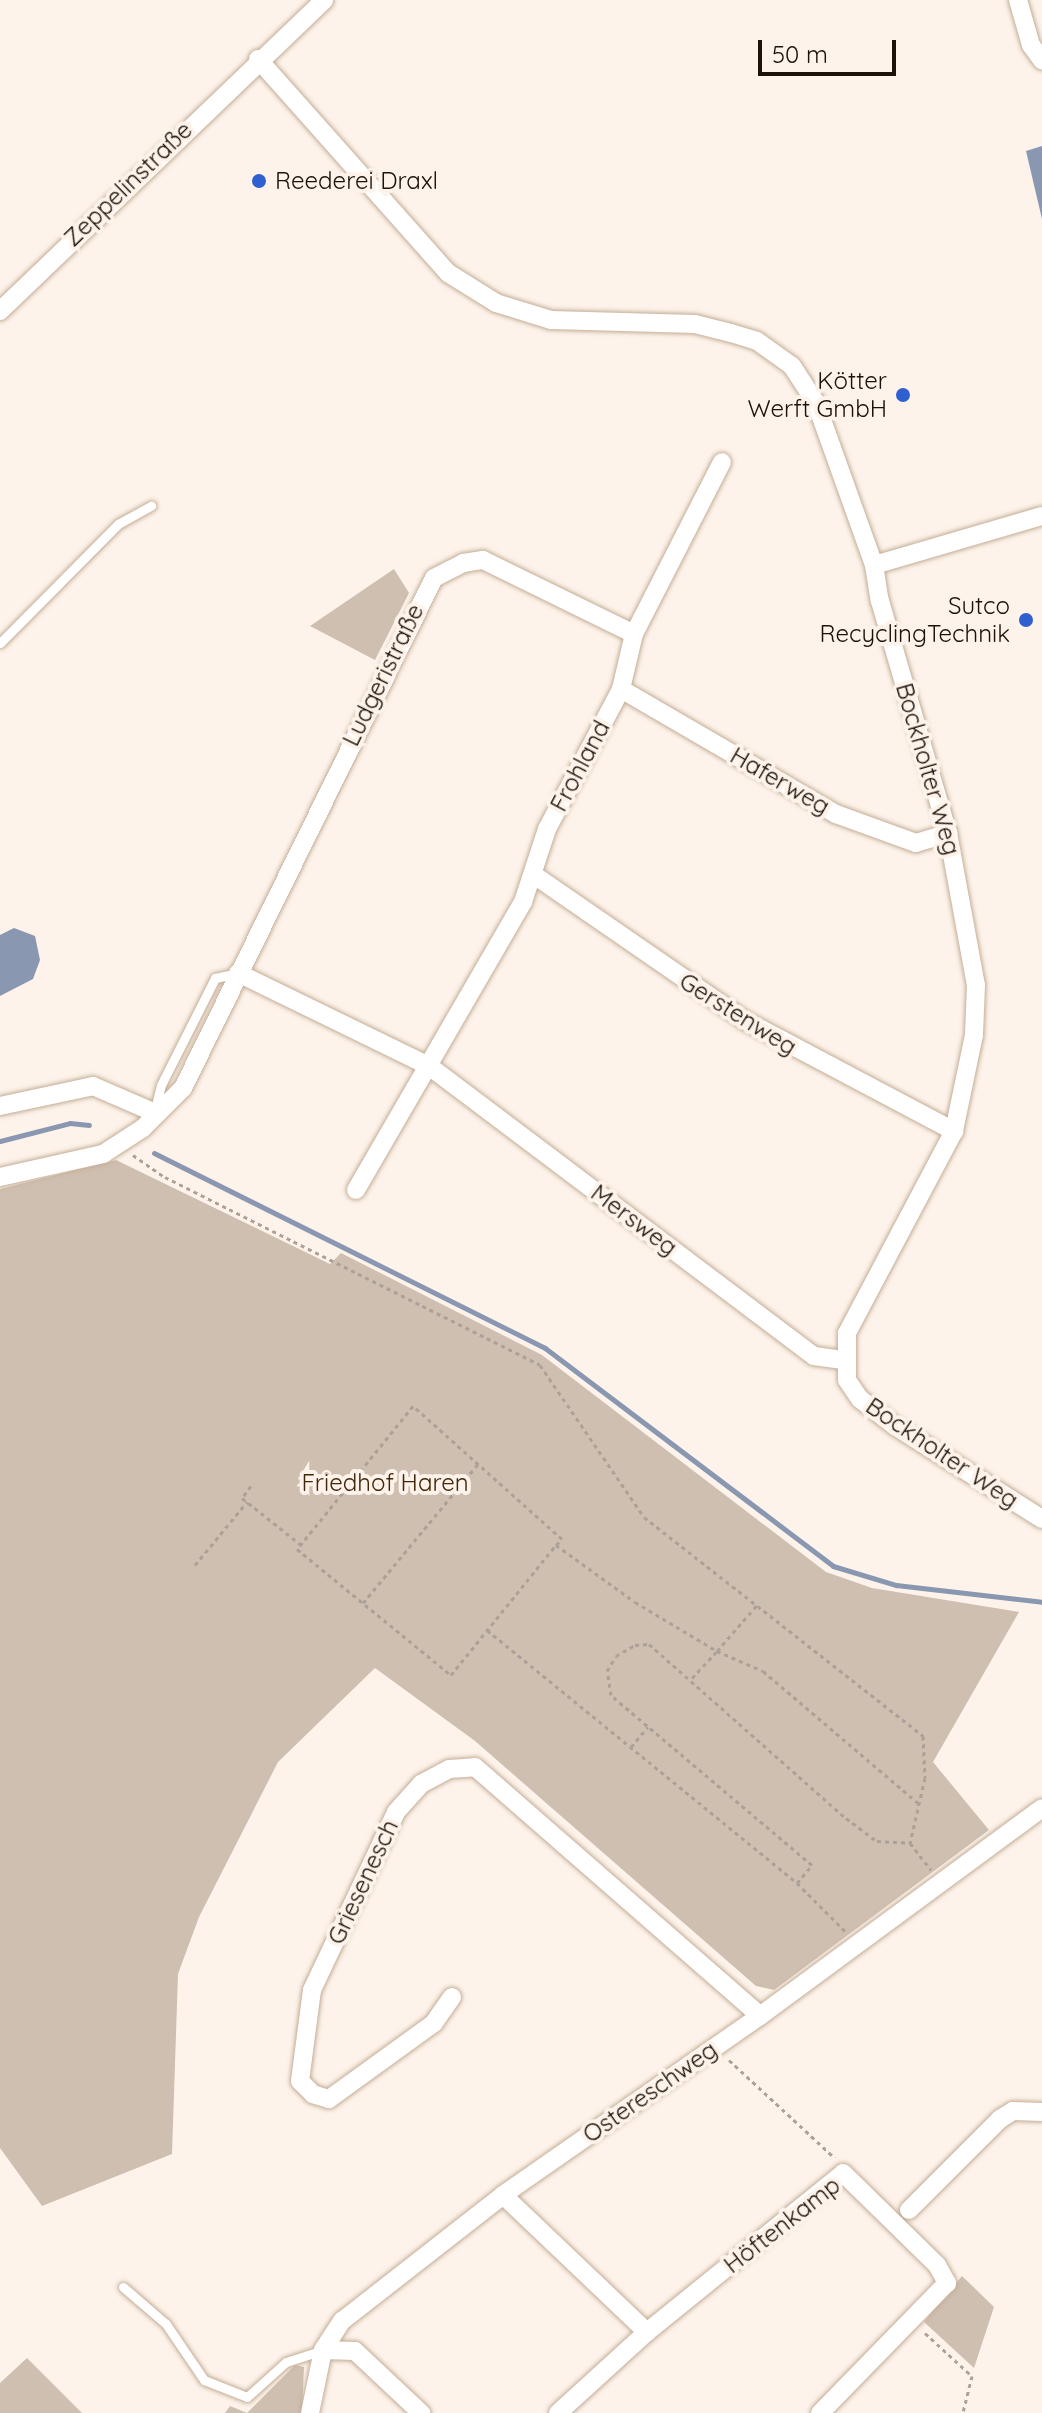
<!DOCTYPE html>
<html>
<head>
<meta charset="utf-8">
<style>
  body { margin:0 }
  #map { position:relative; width:1042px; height:2413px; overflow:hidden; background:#fdf3ea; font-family:Quicksand,sans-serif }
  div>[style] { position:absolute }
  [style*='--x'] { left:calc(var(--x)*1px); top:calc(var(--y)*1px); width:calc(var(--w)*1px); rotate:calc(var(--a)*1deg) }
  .green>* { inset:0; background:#cfbfb0 }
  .water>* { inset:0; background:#8a97b0 }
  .stream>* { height:5px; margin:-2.5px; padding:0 2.5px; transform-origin:2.5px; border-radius:2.5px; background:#8a97b0 }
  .path>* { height:3px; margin-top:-1.5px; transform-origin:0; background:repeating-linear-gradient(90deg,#aba198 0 4px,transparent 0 8px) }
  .roads { filter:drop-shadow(0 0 2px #c4ad96) drop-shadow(0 0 2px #c4ad96) }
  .lane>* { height:9px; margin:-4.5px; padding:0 4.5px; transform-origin:4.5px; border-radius:4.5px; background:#fff }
  .street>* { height:18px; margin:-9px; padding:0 9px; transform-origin:9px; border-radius:9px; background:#fff }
  .dots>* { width:22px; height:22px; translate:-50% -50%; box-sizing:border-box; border:4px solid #fdf3ea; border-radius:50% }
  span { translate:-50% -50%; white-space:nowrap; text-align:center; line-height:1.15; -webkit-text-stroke:8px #fdf3ea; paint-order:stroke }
  .poi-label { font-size:24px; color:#1b120a }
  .left { translate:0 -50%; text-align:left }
  .right { translate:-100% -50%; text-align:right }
  .street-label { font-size:24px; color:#1b120a }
  .park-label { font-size:24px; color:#40270a }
  .scale { position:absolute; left:758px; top:40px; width:138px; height:36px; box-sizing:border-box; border:4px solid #1b120a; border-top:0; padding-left:10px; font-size:24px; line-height:28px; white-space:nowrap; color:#1b120a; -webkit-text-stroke:6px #fdf3ea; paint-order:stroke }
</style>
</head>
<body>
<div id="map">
  <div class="green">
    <div style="clip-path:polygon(394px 569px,409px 593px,375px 660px,310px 626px)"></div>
    <div style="clip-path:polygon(116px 1160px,330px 1264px,341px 1253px,542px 1355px,826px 1572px,872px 1588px,1019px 1612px,933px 1762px,989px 1830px,774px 1990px,756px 1986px,475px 1741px,375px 1668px,278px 1762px,199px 1917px,178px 1974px,172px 2154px,42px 2206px,0 2148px,0 1189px)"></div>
    <div style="clip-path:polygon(962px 2276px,994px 2307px,974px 2368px,924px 2322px)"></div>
    <div style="clip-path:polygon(27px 2358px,82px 2413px,0 2413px,0 2383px)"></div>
    <div style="clip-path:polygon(295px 2365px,304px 2367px,302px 2413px,225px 2413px,230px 2406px,247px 2413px)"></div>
  </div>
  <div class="water">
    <div style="clip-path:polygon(1042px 146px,1042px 219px,1026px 151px)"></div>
    <div style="clip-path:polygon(14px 928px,35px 936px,40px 960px,33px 979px,0 996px,0 935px)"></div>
  </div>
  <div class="stream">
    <div style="--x:0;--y:1141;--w:72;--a:-14.4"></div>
    <div style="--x:70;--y:1123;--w:19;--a:6"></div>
    <div style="--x:154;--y:1153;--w:437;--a:26.5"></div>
    <div style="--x:545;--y:1348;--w:361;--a:37.1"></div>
    <div style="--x:833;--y:1566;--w:66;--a:16.8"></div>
    <div style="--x:896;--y:1585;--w:147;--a:6.6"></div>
  </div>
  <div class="path">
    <div style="--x:133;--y:1155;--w:39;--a:35"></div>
    <div style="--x:165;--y:1177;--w:419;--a:26.6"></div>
    <div style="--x:540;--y:1365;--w:184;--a:55.6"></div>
    <div style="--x:644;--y:1517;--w:355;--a:38.1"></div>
    <div style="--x:923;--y:1736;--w:42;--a:87.3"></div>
    <div style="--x:925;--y:1778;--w:67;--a:103"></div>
    <div style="--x:910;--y:1843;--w:34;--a:52"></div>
    <div style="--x:251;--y:1486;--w:15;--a:127"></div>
    <div style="--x:242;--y:1498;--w:74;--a:38.4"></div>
    <div style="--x:556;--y:1545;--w:8;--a:-45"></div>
    <div style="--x:562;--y:1539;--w:200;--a:-138.2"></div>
    <div style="--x:413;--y:1406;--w:184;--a:129"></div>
    <div style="--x:297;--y:1549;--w:199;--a:39.3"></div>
    <div style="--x:451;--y:1675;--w:167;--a:-51.1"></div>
    <div style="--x:556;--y:1545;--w:97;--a:35.8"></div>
    <div style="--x:635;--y:1602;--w:96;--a:30.9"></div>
    <div style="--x:717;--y:1651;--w:61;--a:-49"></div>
    <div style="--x:195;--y:1565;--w:82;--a:-50.5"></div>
    <div style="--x:363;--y:1603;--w:180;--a:-50.4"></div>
    <div style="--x:487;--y:1630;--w:400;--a:39.2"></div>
    <div style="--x:692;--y:1678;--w:37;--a:-47"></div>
    <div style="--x:717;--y:1651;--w:50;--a:23.5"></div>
    <div style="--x:763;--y:1671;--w:205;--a:40.4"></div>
    <div style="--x:631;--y:1747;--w:26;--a:-50"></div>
    <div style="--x:845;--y:1931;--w:68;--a:-135"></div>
    <div style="--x:797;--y:1883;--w:23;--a:-50"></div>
    <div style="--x:812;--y:1865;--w:263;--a:-139.8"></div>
    <div style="--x:611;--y:1695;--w:24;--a:-99"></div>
    <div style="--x:607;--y:1671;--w:17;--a:-59"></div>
    <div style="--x:616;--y:1656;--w:22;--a:-30"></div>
    <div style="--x:635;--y:1645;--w:14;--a:-4"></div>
    <div style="--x:649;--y:1644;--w:263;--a:41.5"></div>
    <div style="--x:846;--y:1818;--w:39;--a:37"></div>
    <div style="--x:877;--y:1841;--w:33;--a:3"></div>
    <div style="--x:729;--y:2060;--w:144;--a:42.8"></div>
    <div style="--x:925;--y:2333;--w:64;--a:42.5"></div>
    <div style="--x:972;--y:2376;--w:38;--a:104"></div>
  </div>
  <div class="roads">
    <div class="lane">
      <div style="--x:0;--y:643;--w:168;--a:-45.2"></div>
      <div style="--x:118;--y:524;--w:38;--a:-29"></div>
      <div style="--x:155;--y:1109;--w:25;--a:-76"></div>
      <div style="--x:161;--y:1085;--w:120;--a:-63.2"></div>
      <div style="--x:215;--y:978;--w:24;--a:-12"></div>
      <div style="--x:123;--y:2287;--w:57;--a:40.7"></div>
      <div style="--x:166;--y:2324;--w:68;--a:55.8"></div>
      <div style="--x:204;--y:2380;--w:46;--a:21.6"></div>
      <div style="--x:247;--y:2397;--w:52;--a:-41.9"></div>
      <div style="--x:286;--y:2362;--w:39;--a:-18"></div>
    </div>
    <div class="street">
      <div style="--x:1018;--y:0;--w:47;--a:73.9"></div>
      <div style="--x:1031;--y:45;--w:19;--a:54"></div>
      <div style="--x:258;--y:59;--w:286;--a:48.4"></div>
      <div style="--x:448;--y:273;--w:57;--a:32"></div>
      <div style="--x:496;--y:303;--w:58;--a:17.2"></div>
      <div style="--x:551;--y:320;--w:144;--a:1.6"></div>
      <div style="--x:695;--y:324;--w:37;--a:14"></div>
      <div style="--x:731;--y:333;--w:27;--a:17"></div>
      <div style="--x:757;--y:341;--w:43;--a:35.5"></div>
      <div style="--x:792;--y:366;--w:44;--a:57"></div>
      <div style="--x:816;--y:403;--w:172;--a:70.3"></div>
      <div style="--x:874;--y:565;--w:36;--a:81"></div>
      <div style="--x:880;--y:601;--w:242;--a:73.7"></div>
      <div style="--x:948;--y:833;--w:155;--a:79.6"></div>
      <div style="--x:976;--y:985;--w:50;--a:92.3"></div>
      <div style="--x:974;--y:1035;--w:98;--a:101.8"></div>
      <div style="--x:954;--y:1131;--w:229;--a:117.9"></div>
      <div style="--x:847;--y:1333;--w:47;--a:90"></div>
      <div style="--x:847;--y:1380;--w:23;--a:56"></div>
      <div style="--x:860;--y:1399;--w:44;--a:37.6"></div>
      <div style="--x:895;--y:1426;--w:174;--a:32.3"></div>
      <div style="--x:0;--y:311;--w:449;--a:-43.8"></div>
      <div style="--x:874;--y:565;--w:175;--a:-16.3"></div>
      <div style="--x:621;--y:689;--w:249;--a:30.2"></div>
      <div style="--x:836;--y:814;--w:85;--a:19.9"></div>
      <div style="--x:916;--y:843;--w:34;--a:-17"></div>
      <div style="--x:534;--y:875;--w:255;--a:34.6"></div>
      <div style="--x:744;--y:1020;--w:238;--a:27.9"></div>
      <div style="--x:238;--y:973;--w:212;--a:26"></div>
      <div style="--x:429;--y:1066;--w:482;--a:37"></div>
      <div style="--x:814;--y:1356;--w:29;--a:8"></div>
      <div style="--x:0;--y:1106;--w:95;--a:-12.1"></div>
      <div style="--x:93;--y:1086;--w:68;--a:23.5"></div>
      <div style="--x:0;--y:1177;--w:106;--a:-12.6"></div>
      <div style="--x:103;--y:1154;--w:48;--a:-33"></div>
      <div style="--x:143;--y:1128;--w:57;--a:-45"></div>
      <div style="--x:183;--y:1088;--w:568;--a:-63.8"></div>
      <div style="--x:434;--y:578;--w:33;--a:-27"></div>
      <div style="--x:463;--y:563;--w:20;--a:-9"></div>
      <div style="--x:483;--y:560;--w:168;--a:26.1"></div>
      <div style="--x:356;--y:1190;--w:333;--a:-59.9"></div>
      <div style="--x:523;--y:902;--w:77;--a:-71.8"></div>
      <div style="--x:547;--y:829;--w:158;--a:-62.1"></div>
      <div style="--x:621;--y:689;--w:57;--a:-76.7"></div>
      <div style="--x:634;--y:634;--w:193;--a:-62.9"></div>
      <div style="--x:452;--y:1997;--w:32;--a:125"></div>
      <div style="--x:434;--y:2023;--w:130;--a:144.1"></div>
      <div style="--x:329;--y:2099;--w:17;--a:-163"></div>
      <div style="--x:313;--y:2094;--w:18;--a:-135"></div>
      <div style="--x:300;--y:2081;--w:92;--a:-82.5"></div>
      <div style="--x:312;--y:1990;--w:197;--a:-64.7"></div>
      <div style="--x:396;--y:1812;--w:38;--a:-48"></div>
      <div style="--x:421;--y:1784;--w:32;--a:-28"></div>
      <div style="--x:449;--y:1769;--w:26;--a:-4"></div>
      <div style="--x:475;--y:1767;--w:378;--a:41.1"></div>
      <div style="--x:503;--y:2195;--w:199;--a:43.6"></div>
      <div style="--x:647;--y:2332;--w:252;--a:-39"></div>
      <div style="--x:843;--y:2173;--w:132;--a:44.4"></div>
      <div style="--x:937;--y:2265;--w:21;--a:61"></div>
      <div style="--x:947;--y:2283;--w:182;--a:134.3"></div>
      <div style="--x:909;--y:2210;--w:129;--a:-45"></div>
      <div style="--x:1000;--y:2119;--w:15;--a:-32"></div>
      <div style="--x:1013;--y:2111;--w:29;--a:2"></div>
      <div style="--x:323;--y:2350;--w:32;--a:2"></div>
      <div style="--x:355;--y:2351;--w:91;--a:43.2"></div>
      <div style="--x:310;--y:2413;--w:64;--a:-78.3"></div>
      <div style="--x:323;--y:2350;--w:35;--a:-57"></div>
      <div style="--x:342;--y:2321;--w:204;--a:-38"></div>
      <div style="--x:503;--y:2195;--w:313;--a:-34.9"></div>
      <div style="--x:760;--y:2016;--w:350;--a:-36.4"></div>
      <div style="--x:558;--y:2413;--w:120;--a:-42.3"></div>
    </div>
  </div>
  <div class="dots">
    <div style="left:259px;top:181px;background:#2f60cf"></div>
    <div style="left:903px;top:395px;background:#2f60cf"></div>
    <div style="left:1026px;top:620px;background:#2f60cf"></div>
  </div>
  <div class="poi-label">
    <span class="left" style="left:275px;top:181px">Reederei Draxl</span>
    <span class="right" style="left:887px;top:395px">Kötter<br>Werft GmbH</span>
    <span class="right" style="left:1010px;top:620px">Sutco<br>RecyclingTechnik</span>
  </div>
  <div class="street-label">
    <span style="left:128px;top:184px;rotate:-44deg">Zeppelinstraße</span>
    <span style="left:383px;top:675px;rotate:-64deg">Ludgeristraße</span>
    <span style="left:580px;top:766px;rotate:-62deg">Frohland</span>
    <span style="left:928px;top:769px;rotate:74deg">Bockholter Weg</span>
    <span style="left:780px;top:781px;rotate:30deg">Haferweg</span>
    <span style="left:738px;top:1014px;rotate:32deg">Gerstenweg</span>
    <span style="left:634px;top:1220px;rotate:37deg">Mersweg</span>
    <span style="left:942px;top:1453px;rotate:34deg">Bockholter Weg</span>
    <span style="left:363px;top:1882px;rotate:-65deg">Griesenesch</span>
    <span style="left:650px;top:2092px;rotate:-35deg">Ostereschweg</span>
    <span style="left:782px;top:2225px;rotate:-38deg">Höftenkamp</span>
  </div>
  <div class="park-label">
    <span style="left:385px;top:1483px">Friedhof Haren</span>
  </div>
  <div class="scale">50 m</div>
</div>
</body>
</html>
